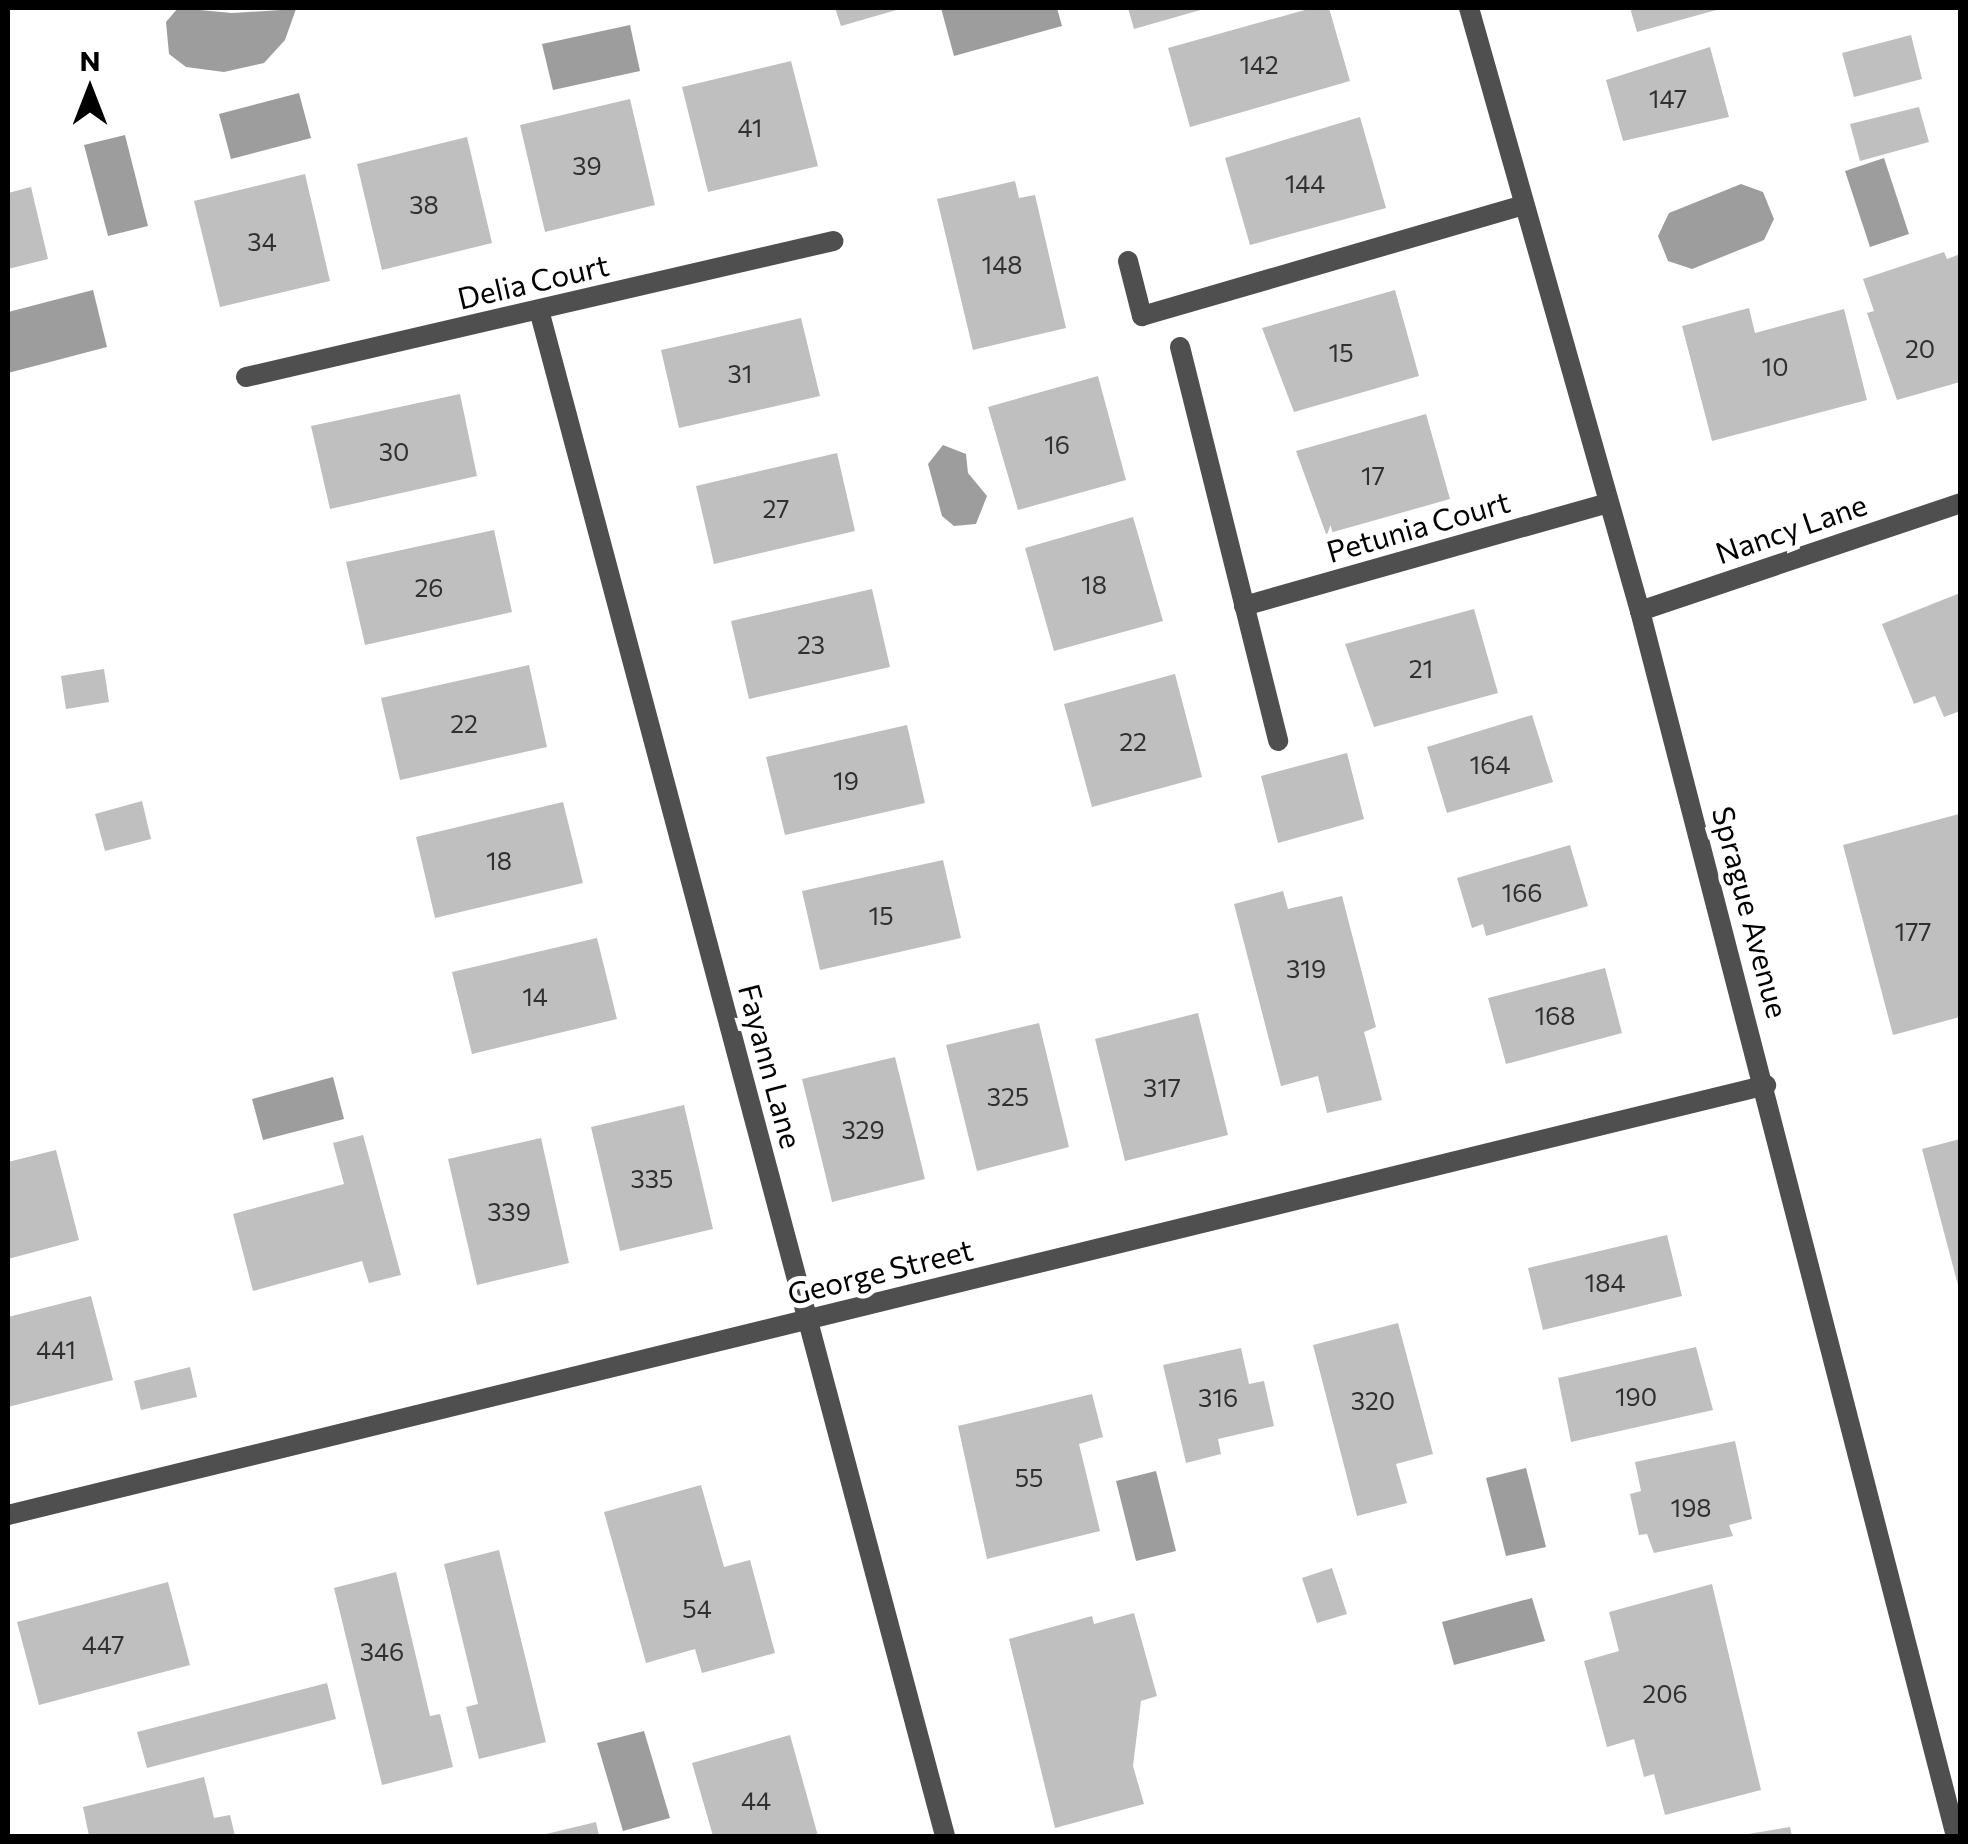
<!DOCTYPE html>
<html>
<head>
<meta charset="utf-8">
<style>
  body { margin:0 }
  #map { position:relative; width:1968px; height:1844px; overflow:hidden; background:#fff; font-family:Commissioner,sans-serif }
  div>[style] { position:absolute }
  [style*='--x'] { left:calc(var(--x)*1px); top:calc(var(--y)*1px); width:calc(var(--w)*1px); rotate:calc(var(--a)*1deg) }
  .water>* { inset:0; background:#9d9d9d }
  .building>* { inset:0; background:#bfbfbf }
  .service>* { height:20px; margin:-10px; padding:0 10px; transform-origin:10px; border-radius:10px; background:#4f4f4f }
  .minor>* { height:20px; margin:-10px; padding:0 10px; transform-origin:10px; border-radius:10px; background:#4f4f4f }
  span { translate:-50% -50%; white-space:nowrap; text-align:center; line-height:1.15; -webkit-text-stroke:10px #fff; paint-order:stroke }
  .number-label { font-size:25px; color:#303030 }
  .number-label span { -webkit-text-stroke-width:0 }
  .street-label { font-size:30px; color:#000 }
  .frame { position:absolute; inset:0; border:10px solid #000; pointer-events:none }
  .north { position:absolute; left:40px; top:40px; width:100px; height:100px; -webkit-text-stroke:8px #fff; paint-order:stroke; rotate:0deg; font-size:28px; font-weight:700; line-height:40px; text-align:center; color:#000 }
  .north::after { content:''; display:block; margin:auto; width:35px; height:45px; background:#000; clip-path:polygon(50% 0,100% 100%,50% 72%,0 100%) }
</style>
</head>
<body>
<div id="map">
  <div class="water">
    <div style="clip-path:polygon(178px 8px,232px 13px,296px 9px,285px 40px,264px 63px,224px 72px,186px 67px,169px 54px,166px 22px)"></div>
    <div style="clip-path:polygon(941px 8px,1057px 8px,1062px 26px,954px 56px)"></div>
    <div style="clip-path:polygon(630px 25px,640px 71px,553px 90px,542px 44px)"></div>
    <div style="clip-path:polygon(299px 93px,311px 138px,231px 159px,219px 114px)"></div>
    <div style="clip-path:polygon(125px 135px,148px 226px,108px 236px,84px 145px)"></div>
    <div style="clip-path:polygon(1884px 158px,1909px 234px,1870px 247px,1845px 171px)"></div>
    <div style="clip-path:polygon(1741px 184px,1763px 192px,1774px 219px,1764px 240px,1692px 269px,1668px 261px,1658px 236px,1669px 213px)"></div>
    <div style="clip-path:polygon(93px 290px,107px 347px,8px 373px,8px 312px)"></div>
    <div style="clip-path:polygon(943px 445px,966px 454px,968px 473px,987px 496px,976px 524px,954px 526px,942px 516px,928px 464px)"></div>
    <div style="clip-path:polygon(333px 1077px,344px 1119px,263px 1140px,252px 1099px)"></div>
    <div style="clip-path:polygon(1526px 1468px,1546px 1547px,1506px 1556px,1486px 1478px)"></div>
    <div style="clip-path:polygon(1156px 1471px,1176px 1551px,1136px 1561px,1116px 1481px)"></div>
    <div style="clip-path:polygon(1532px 1598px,1545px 1641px,1454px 1665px,1442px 1622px)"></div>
    <div style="clip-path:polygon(644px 1731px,670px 1818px,623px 1831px,597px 1743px)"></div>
  </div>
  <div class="building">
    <div style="clip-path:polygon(835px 8px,899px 8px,900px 9px,841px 26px)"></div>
    <div style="clip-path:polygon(1128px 8px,1204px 8px,1204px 9px,1134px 29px)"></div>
    <div style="clip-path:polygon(1312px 8px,1329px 8px,1350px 81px,1190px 127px,1168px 48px)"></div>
    <div style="clip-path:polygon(1630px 8px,1720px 8px,1720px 9px,1637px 32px)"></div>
    <div style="clip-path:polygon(1911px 35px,1922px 79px,1854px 97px,1842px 53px)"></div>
    <div style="clip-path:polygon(1710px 47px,1729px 117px,1623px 141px,1606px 80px)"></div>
    <div style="clip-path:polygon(791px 61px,818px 166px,708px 192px,682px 87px)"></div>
    <div style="clip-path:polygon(630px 99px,655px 205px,545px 232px,520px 125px)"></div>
    <div style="clip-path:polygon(1919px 107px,1929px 142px,1860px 161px,1850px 124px)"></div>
    <div style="clip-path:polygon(1360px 117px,1386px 208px,1250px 245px,1225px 158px)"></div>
    <div style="clip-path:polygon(467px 137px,492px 243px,382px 270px,357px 164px)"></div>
    <div style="clip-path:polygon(305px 174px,330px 281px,220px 307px,194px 201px)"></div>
    <div style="clip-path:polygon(1015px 181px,1019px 198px,1035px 195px,1066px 328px,973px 350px,937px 199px)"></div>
    <div style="clip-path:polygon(31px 187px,48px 259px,8px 269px,8px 193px)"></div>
    <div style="clip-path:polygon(1944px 252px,1947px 259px,1960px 254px,1960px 382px,1897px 400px,1867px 313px,1874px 311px,1863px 279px)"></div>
    <div style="clip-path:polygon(1395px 290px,1419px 376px,1294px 412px,1262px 328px)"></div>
    <div style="clip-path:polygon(1749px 308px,1755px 333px,1844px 309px,1867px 400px,1712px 441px,1682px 326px)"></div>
    <div style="clip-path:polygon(801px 318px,820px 396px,679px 428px,661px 350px)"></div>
    <div style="clip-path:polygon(1098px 376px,1126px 480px,1018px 510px,988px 407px)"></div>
    <div style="clip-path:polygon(460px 394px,477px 476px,330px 509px,311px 426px)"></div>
    <div style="clip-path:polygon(1426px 414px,1450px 499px,1326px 534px,1296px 451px)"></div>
    <div style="clip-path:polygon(837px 453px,855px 531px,714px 564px,696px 486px)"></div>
    <div style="clip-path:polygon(1133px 517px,1163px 621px,1054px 651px,1025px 548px)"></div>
    <div style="clip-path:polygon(494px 530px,512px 612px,365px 645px,346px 562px)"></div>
    <div style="clip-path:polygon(872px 589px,890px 667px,749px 699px,731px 621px)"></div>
    <div style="clip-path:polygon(1960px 593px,1960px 711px,1944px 717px,1935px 696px,1914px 704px,1882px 624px)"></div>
    <div style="clip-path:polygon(1474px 609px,1498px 693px,1374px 727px,1345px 644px)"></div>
    <div style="clip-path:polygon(529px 665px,547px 747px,400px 780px,381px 698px)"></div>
    <div style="clip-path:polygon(104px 669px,109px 702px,66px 709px,61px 676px)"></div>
    <div style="clip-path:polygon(1175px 674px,1202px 777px,1092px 807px,1064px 704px)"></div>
    <div style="clip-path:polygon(1532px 715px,1553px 782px,1447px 813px,1427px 747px)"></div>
    <div style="clip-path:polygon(907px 725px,925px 803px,785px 835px,766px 757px)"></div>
    <div style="clip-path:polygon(1347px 753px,1364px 819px,1278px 843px,1261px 776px)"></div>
    <div style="clip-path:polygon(142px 801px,151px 839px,105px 851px,95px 814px)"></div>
    <div style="clip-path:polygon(563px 802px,583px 883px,435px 918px,416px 837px)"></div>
    <div style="clip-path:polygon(1959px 814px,1960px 1017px,1893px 1035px,1843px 845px)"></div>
    <div style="clip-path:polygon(1570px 845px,1588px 906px,1486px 936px,1483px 924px,1472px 928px,1457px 878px)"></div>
    <div style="clip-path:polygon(943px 860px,961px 938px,820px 970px,802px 891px)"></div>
    <div style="clip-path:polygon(1283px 891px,1288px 909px,1342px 896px,1376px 1027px,1364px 1032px,1382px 1100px,1327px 1113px,1318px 1076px,1281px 1086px,1234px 904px)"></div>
    <div style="clip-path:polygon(597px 938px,617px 1019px,472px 1054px,452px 972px)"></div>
    <div style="clip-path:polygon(1605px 968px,1622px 1033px,1506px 1064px,1488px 998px)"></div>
    <div style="clip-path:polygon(1198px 1013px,1228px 1135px,1125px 1161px,1095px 1039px)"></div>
    <div style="clip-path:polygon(1039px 1023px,1069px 1147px,977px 1171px,946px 1045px)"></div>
    <div style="clip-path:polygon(895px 1057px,925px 1179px,832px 1202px,802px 1079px)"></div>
    <div style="clip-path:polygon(684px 1105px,713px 1229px,620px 1251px,591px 1127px)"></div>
    <div style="clip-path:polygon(363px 1135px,401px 1275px,369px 1283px,362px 1261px,253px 1291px,233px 1214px,344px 1184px,333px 1143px)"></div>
    <div style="clip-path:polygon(541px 1138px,569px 1263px,477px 1285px,448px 1159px)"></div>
    <div style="clip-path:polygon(1960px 1139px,1960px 1289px,1959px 1289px,1922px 1149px)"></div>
    <div style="clip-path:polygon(56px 1150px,79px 1240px,8px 1259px,8px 1162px)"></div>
    <div style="clip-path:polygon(1667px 1235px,1682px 1296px,1543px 1330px,1528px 1268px)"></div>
    <div style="clip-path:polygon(91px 1296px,113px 1380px,8px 1407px,8px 1317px)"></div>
    <div style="clip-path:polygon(1398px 1323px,1433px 1454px,1396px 1464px,1407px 1503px,1357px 1516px,1313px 1345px)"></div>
    <div style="clip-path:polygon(1696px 1347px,1713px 1410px,1571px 1442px,1558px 1378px)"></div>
    <div style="clip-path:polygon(1241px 1348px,1249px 1384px,1264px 1381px,1274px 1426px,1218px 1439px,1221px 1454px,1186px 1463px,1163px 1365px)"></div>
    <div style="clip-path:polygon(190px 1367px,197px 1397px,141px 1410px,134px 1381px)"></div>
    <div style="clip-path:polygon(1092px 1394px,1103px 1437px,1079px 1444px,1100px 1531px,987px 1559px,958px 1426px)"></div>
    <div style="clip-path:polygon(1735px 1441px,1752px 1519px,1729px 1525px,1733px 1536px,1654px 1553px,1647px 1534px,1639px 1535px,1630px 1494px,1641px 1491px,1635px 1462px)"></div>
    <div style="clip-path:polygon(701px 1485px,724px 1567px,750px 1560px,775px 1653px,702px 1673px,695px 1649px,646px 1663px,604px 1512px)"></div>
    <div style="clip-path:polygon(499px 1550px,546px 1742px,479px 1759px,466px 1707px,478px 1704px,444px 1564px)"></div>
    <div style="clip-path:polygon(1332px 1568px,1347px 1614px,1317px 1623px,1302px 1578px)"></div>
    <div style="clip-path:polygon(396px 1572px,430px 1716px,440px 1714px,453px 1767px,382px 1785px,334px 1588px)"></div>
    <div style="clip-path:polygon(168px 1582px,190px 1665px,39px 1705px,17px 1622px)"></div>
    <div style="clip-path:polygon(1712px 1584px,1761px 1790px,1665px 1815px,1654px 1774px,1644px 1777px,1634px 1739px,1607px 1747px,1584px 1661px,1619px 1651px,1609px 1612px)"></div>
    <div style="clip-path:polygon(1134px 1613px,1157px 1696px,1141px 1701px,1133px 1766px,1144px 1804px,1055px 1828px,1009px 1639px,1092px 1616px,1094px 1624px)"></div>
    <div style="clip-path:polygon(327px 1683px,336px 1719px,147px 1768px,137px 1732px)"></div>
    <div style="clip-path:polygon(790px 1735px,818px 1836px,713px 1836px,692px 1763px)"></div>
    <div style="clip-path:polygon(204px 1777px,214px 1818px,230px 1815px,235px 1836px,89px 1836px,83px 1807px)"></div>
    <div style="clip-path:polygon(596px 1822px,599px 1836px,542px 1836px,542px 1835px)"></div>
    <div style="clip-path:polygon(1790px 1827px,1792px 1836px,1749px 1836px,1748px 1834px)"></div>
  </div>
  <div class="service">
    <div style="--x:1128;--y:261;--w:57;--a:75.7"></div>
    <div style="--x:1142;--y:316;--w:398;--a:-16.2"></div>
  </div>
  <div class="minor">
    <div style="--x:1469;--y:8;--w:627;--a:74.17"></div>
    <div style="--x:1640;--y:611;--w:1265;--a:75.54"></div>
    <div style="--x:539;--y:310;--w:1579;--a:75.1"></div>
    <div style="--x:1180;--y:347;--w:406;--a:76"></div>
    <div style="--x:246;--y:377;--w:603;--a:-13.04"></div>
    <div style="--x:1244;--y:606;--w:379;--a:-15.8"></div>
    <div style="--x:1640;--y:611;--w:338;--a:-18.6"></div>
    <div style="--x:8;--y:1515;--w:1810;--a:-13.74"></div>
  </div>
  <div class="number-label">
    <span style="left:1259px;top:64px">142</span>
    <span style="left:1668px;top:98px">147</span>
    <span style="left:750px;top:127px">41</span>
    <span style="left:587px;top:165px">39</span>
    <span style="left:1305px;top:183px">144</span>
    <span style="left:424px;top:204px">38</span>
    <span style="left:262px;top:241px">34</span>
    <span style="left:1002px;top:264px">148</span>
    <span style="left:1920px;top:348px">20</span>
    <span style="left:1341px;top:352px">15</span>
    <span style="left:1775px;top:366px">10</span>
    <span style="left:740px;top:373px">31</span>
    <span style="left:1057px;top:444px">16</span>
    <span style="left:394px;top:451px">30</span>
    <span style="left:1373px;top:475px">17</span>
    <span style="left:776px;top:508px">27</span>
    <span style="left:1094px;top:584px">18</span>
    <span style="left:429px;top:587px">26</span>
    <span style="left:811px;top:644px">23</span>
    <span style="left:1421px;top:668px">21</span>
    <span style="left:464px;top:723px">22</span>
    <span style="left:1133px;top:741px">22</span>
    <span style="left:1490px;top:764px">164</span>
    <span style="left:846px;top:780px">19</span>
    <span style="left:499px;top:860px">18</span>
    <span style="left:1522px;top:892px">166</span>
    <span style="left:881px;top:915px">15</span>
    <span style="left:1913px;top:931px">177</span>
    <span style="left:1306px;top:968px">319</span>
    <span style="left:535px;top:996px">14</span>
    <span style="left:1555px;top:1015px">168</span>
    <span style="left:1162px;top:1087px">317</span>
    <span style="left:1008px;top:1096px">325</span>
    <span style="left:863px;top:1129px">329</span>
    <span style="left:652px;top:1178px">335</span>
    <span style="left:509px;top:1211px">339</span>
    <span style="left:1605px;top:1282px">184</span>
    <span style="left:56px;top:1349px">441</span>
    <span style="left:1636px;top:1396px">190</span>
    <span style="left:1218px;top:1397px">316</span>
    <span style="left:1373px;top:1400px">320</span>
    <span style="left:1029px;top:1477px">55</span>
    <span style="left:1691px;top:1507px">198</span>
    <span style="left:697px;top:1608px">54</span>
    <span style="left:103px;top:1644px">447</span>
    <span style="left:382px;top:1651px">346</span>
    <span style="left:1665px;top:1693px">206</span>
    <span style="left:756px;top:1800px">44</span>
  </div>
  <div class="street-label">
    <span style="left:533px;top:281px;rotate:-13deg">Delia Court</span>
    <span style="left:1418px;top:526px;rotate:-16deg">Petunia Court</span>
    <span style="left:1791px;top:528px;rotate:-19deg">Nancy Lane</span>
    <span style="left:1751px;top:912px;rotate:75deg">Sprague Avenue</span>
    <span style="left:771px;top:1066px;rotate:75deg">Fayann Lane</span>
    <span style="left:880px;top:1271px;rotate:-14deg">George Street</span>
  </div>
  <div class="frame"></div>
  <div class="north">N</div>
</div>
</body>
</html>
